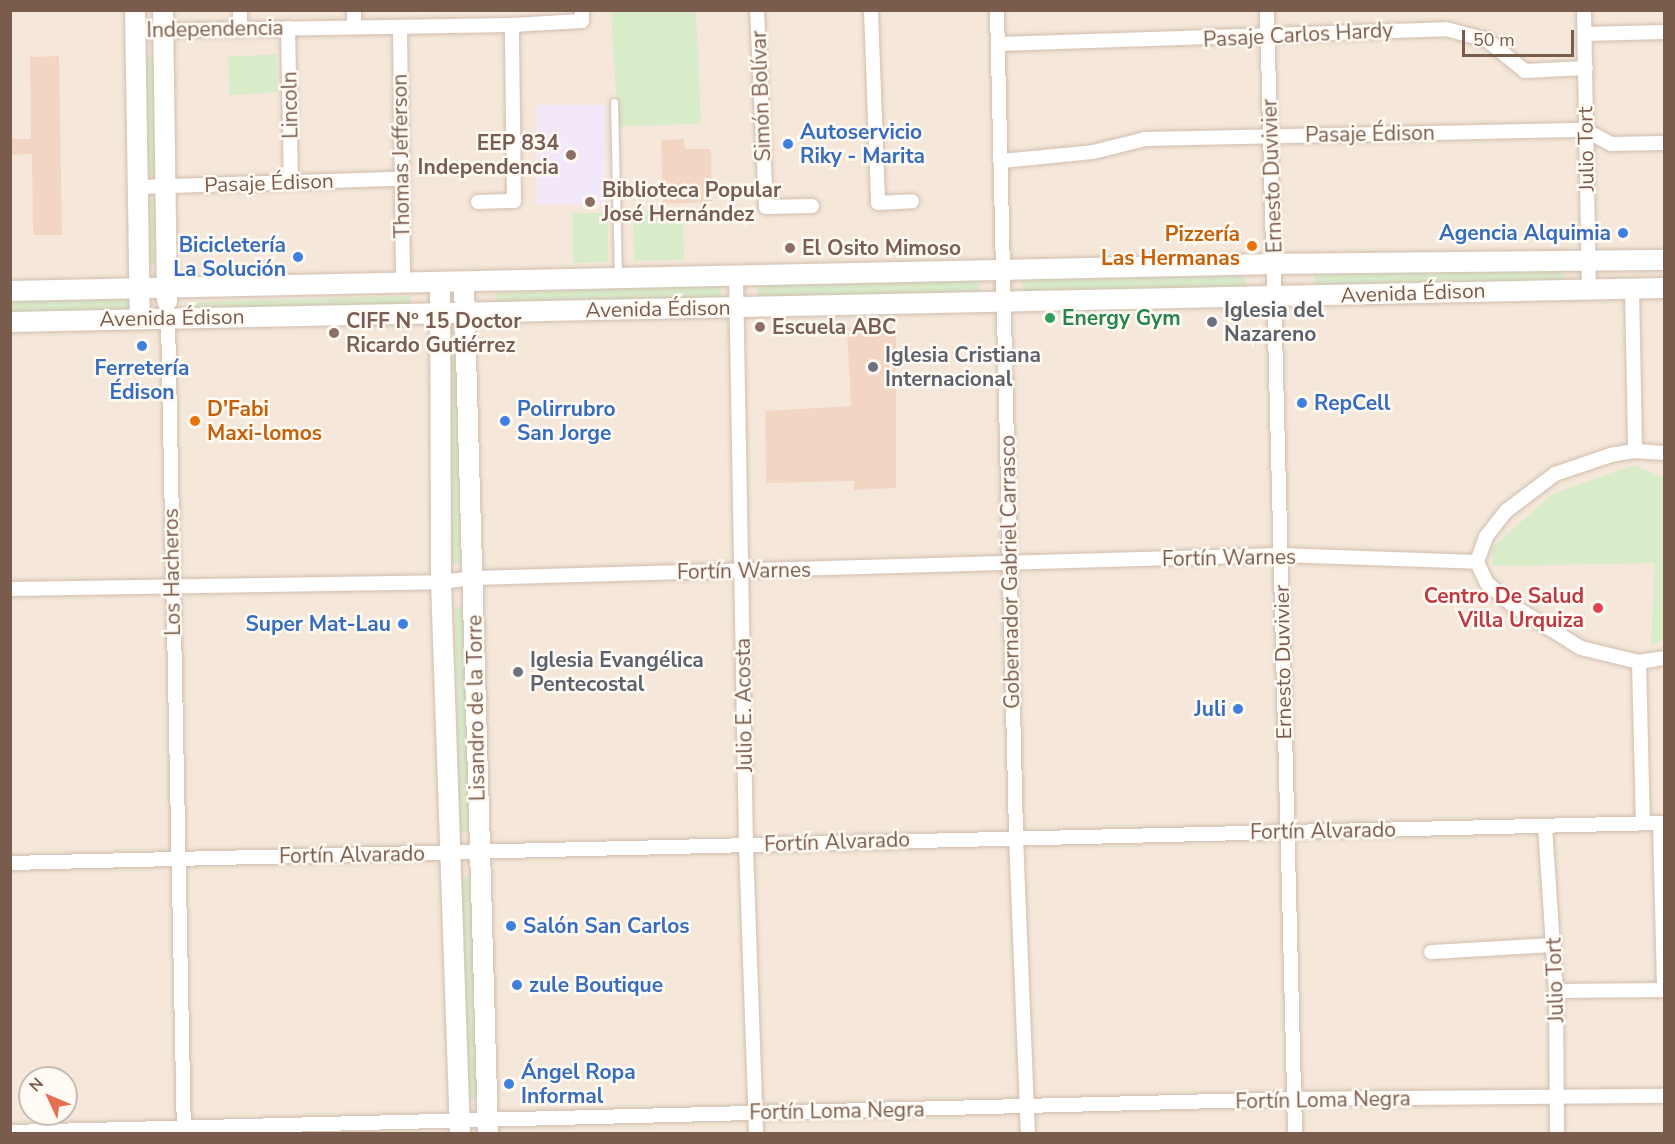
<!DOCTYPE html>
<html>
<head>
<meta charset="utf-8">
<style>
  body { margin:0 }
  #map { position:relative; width:1675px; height:1144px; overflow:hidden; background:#fdf6ec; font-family:"Nunito Sans",sans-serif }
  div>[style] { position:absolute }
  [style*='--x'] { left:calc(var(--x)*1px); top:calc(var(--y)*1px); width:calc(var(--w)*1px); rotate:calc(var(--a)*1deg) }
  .residential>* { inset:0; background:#f5e8da }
  .education>* { inset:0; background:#f3e8fa }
  .green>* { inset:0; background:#d8ecc9 }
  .building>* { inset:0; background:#f3d5c3 }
  .roads { filter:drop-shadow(0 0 2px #d1beb0) drop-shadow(0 0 2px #d1beb0) }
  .lane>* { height:7px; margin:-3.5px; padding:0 3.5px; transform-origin:3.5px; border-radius:3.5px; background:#fff }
  .street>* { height:14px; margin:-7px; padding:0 7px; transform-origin:7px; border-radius:7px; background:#fff }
  .secondary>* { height:20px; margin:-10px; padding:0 10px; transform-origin:10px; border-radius:10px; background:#fff }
  .dots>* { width:16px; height:16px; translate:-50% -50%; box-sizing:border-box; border:3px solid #fffaf3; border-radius:50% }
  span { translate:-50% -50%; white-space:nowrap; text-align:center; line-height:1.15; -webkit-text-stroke:5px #fffaf3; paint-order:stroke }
  .street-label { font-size:21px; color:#7a5c4d }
  .shop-label { font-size:21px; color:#366cbe; font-weight:700 }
  .left { translate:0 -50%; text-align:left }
  .right { translate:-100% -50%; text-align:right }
  .education-label { font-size:21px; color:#785e54; font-weight:700 }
  .food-label { font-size:21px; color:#c56008; font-weight:700 }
  .worship-label { font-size:21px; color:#5b616d; font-weight:700 }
  .leisure-label { font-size:21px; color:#27864d; font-weight:700 }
  .health-label { font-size:21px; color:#be3a42; font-weight:700 }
  .frame { position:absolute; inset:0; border:12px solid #7a5c4d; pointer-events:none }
  .north { position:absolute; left:18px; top:1066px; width:60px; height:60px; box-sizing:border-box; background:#fffaf3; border:2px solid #cabbb1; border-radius:50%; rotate:314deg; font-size:16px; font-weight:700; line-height:24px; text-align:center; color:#7a5c4d }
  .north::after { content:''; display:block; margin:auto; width:21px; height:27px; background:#e76f51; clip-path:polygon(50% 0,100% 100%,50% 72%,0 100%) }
  .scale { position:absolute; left:1462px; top:30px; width:112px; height:27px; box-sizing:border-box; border:3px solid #7a5c4d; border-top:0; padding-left:8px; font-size:18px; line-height:21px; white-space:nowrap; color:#7a5c4d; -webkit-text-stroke:4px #fffaf3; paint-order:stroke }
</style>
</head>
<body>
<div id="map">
  <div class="residential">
    <div style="clip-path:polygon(evenodd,10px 11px,1664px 11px,1664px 1133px,11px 1133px,10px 11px,30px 1078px,66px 1078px,66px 1114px,30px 1114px,30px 1078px)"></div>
  </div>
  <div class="education">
    <div style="clip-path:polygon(537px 105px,605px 105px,605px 204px,536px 204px)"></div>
  </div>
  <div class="green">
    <div style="clip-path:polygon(611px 11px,696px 11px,701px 124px,618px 126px)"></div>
    <div style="clip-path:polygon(276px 54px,278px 92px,230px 95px,228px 57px)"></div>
    <div style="clip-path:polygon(144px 57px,155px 57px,156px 176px,148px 175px)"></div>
    <div style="clip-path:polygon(149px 197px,155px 200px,155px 264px,149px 264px)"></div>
    <div style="clip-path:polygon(683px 209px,684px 260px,634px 261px,633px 211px)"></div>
    <div style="clip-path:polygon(573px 213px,608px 213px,608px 262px,573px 263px)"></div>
    <div style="clip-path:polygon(1563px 268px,1564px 281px,1315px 287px,1315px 275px)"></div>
    <div style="clip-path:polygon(1245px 276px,1245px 288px,1023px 291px,1023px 279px)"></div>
    <div style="clip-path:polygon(979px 281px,980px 294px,758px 296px,757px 284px)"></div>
    <div style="clip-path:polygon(721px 285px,721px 297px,497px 305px,496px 293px)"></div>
    <div style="clip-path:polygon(411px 296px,411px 308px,187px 312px,187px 302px)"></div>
    <div style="clip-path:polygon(143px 297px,143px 313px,11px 315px,10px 301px)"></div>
    <div style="clip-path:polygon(446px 340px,456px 340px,461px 563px,451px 563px)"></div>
    <div style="clip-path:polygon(1634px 465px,1664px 478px,1664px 640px,1651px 645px,1655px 563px,1493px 566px,1491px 549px,1552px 494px)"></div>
    <div style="clip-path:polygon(455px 607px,466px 607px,470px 831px,460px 832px)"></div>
    <div style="clip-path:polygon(472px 876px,481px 1098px,469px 1099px,461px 877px)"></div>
  </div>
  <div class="building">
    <div style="clip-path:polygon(59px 56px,62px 235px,33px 235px,32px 154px,10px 155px,10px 139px,31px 139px,30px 57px)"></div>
    <div style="clip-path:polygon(684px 139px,685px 149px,711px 149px,712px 202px,663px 204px,661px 140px)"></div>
    <div style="clip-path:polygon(874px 322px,896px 329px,896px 488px,854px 490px,854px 481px,766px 483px,765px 411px,851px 406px,847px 328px)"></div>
  </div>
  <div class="roads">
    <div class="lane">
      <div style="--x:614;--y:102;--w:175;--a:88.7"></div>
    </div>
    <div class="street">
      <div style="--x:240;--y:10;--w:19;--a:90"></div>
      <div style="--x:354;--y:10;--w:17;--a:90"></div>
      <div style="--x:757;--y:10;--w:197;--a:87.4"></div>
      <div style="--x:766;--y:207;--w:46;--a:-1.2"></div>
      <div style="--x:871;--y:10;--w:193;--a:87.9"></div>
      <div style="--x:878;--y:203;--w:34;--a:-3"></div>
      <div style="--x:997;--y:10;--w:827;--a:88.68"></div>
      <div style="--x:1016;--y:837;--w:297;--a:87.7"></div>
      <div style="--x:1267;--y:10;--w:1124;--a:88.57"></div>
      <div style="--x:1584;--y:10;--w:278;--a:89"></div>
      <div style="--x:400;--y:27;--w:258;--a:89.3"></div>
      <div style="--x:288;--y:28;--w:154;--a:88.9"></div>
      <div style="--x:136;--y:31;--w:376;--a:-0.9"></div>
      <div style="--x:512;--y:25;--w:70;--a:-3.3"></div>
      <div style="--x:582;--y:21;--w:11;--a:-90"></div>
      <div style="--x:1585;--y:34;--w:79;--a:-1.5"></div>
      <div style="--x:999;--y:44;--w:447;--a:-1.9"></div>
      <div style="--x:1446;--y:29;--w:42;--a:15"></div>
      <div style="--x:1487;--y:40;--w:49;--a:39.2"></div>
      <div style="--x:1525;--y:71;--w:61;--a:-2.8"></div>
      <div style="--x:1002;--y:161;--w:91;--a:-5.6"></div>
      <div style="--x:1093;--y:152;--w:54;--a:-14"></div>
      <div style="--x:1145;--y:139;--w:440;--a:-1.2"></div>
      <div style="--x:1585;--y:130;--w:30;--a:28"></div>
      <div style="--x:1611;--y:144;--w:53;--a:-1.1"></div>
      <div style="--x:139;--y:187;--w:260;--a:-1.8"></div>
      <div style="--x:478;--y:202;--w:36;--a:-2"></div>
      <div style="--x:514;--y:201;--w:176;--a:-90.7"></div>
      <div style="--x:736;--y:277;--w:568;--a:88.99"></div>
      <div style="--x:746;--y:845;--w:289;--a:88"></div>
      <div style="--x:1632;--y:289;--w:162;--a:88.9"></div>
      <div style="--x:168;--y:318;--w:816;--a:88.88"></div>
      <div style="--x:1664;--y:453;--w:29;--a:-176"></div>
      <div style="--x:1635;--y:451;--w:24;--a:171"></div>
      <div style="--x:1611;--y:455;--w:59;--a:161.3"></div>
      <div style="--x:1555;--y:474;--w:61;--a:142.9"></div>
      <div style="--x:1506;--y:511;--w:33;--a:128"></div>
      <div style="--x:1486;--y:537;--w:27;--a:110"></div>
      <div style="--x:1477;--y:562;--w:23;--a:65"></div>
      <div style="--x:1487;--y:583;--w:37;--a:41"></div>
      <div style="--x:1515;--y:607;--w:78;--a:31.8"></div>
      <div style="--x:1581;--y:648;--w:60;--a:13.6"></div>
      <div style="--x:1639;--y:662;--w:25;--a:-9"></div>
      <div style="--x:10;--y:589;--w:431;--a:-0.9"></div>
      <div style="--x:441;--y:582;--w:32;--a:-7"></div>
      <div style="--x:473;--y:578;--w:807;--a:-1.63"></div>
      <div style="--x:1280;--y:555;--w:197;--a:2"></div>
      <div style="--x:1639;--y:662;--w:161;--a:88.6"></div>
      <div style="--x:1660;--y:823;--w:167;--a:88.6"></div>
      <div style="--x:1545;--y:826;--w:165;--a:86.2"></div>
      <div style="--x:1556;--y:991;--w:143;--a:89.6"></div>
      <div style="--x:10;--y:863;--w:1654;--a:-1.39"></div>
      <div style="--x:1431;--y:952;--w:123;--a:-3.3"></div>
      <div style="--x:1556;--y:991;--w:108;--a:-0.5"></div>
      <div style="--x:10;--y:1132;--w:1284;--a:-1.47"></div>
      <div style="--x:1294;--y:1099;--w:370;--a:-0.5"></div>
    </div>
    <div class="secondary">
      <div style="--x:135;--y:10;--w:309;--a:89.1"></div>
      <div style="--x:163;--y:10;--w:291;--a:89.2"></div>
      <div style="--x:464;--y:283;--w:851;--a:88.38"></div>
      <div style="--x:440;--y:284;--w:298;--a:89.8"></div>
      <div style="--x:441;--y:582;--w:552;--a:88.03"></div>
      <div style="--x:10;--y:291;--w:1264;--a:-1.22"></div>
      <div style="--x:1274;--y:264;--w:390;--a:-0.6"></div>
      <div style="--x:10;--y:322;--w:1654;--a:-1.18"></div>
    </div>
  </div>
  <div class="dots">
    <div style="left:788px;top:144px;background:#3f7fe0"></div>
    <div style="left:571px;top:155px;background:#8d6e63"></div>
    <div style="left:590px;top:202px;background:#8d6e63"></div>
    <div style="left:1623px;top:233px;background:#3f7fe0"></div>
    <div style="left:1252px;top:246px;background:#e8710a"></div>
    <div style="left:790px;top:248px;background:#8d6e63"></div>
    <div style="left:298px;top:257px;background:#3f7fe0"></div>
    <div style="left:1050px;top:318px;background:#2e9e5b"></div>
    <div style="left:1212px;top:322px;background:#6b7280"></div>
    <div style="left:760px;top:327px;background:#8d6e63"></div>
    <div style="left:334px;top:333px;background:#8d6e63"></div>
    <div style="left:142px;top:346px;background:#3f7fe0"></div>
    <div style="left:873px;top:367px;background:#6b7280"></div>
    <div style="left:1302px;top:403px;background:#3f7fe0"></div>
    <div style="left:195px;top:421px;background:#e8710a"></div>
    <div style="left:505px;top:421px;background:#3f7fe0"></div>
    <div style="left:1598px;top:608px;background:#e0444e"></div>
    <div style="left:403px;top:624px;background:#3f7fe0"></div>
    <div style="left:518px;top:672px;background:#6b7280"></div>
    <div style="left:1238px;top:709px;background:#3f7fe0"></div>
    <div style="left:511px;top:926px;background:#3f7fe0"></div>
    <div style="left:517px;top:985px;background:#3f7fe0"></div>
    <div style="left:509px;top:1084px;background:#3f7fe0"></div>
  </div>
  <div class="street-label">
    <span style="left:215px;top:29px;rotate:-1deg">Independencia</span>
    <span style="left:1298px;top:35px;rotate:-3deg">Pasaje Carlos Hardy</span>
    <span style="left:761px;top:96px;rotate:-92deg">Simón Bolívar</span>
    <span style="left:290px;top:105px;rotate:-91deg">Lincoln</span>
    <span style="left:1370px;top:134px;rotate:-1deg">Pasaje Édison</span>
    <span style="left:1586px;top:149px;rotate:-91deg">Julio Tort</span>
    <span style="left:401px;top:156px;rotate:-91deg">Thomas Jefferson</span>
    <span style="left:1272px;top:176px;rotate:-92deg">Ernesto Duvivier</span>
    <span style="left:269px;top:183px;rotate:-2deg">Pasaje Édison</span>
    <span style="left:1413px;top:293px;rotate:-2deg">Avenida Édison</span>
    <span style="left:658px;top:309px;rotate:-1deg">Avenida Édison</span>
    <span style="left:172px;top:318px;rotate:-1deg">Avenida Édison</span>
    <span style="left:1229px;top:558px;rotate:-1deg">Fortín Warnes</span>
    <span style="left:744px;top:571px;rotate:-1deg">Fortín Warnes</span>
    <span style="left:172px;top:572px;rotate:-91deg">Los Hacheros</span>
    <span style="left:1010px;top:572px;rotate:-91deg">Gobernador Gabriel Carrasco</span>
    <span style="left:1283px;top:662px;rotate:-91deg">Ernesto Duvivier</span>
    <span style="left:744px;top:705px;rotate:-91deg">Julio E. Acosta</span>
    <span style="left:476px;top:708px;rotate:-91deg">Lisandro de la Torre</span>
    <span style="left:1323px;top:831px;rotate:-1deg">Fortín Alvarado</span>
    <span style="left:837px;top:842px;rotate:-2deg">Fortín Alvarado</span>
    <span style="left:352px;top:855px;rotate:-1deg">Fortín Alvarado</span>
    <span style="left:1555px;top:980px;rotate:-92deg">Julio Tort</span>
    <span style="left:1323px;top:1100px;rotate:-1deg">Fortín Loma Negra</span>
    <span style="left:837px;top:1111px;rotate:-1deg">Fortín Loma Negra</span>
  </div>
  <div class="shop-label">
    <span class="left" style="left:800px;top:144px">Autoservicio<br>Riky - Marita</span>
    <span class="right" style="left:1611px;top:233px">Agencia Alquimia</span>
    <span class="right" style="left:286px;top:257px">Bicicletería<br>La Solución</span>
    <span style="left:142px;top:380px">Ferretería<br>Édison</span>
    <span class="left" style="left:1314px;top:403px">RepCell</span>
    <span class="left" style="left:517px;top:421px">Polirrubro<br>San Jorge</span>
    <span class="right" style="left:391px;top:624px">Super Mat-Lau</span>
    <span class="right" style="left:1226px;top:709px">Juli</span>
    <span class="left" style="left:523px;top:926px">Salón San Carlos</span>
    <span class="left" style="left:529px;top:985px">zule Boutique</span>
    <span class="left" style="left:521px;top:1084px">Ángel Ropa<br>Informal</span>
  </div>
  <div class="education-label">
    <span class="right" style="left:559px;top:155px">EEP 834<br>Independencia</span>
    <span class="left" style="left:602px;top:202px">Biblioteca Popular<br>José Hernández</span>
    <span class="left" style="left:802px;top:248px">El Osito Mimoso</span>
    <span class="left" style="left:346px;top:333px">CIFF Nº 15 Doctor<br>Ricardo Gutiérrez</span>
    <span class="left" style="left:772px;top:327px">Escuela ABC</span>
  </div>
  <div class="food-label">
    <span class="right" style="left:1240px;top:246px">Pizzería<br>Las Hermanas</span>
    <span class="left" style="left:207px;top:421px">D'Fabi<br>Maxi-lomos</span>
  </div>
  <div class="worship-label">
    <span class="left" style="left:1224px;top:322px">Iglesia del<br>Nazareno</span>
    <span class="left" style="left:885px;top:367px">Iglesia Cristiana<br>Internacional</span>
    <span class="left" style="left:530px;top:672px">Iglesia Evangélica<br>Pentecostal</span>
  </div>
  <div class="leisure-label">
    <span class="left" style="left:1062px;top:318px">Energy Gym</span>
  </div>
  <div class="health-label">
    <span class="right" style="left:1584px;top:608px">Centro De Salud<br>Villa Urquiza</span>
  </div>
  <div class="frame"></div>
  <div class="north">N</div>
  <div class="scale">50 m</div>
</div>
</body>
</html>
